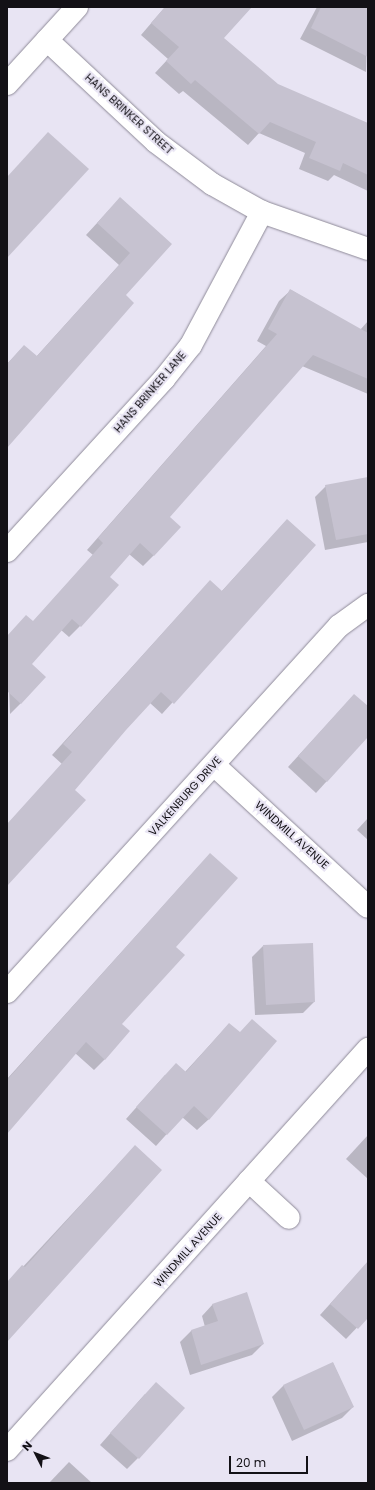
<!DOCTYPE html>
<html>
<head>
<meta charset="utf-8">
<style>
  body { margin:0 }
  #map { position:relative; width:375px; height:1490px; overflow:hidden; background:#e8e4f3; font-family:Poppins,sans-serif }
  div>[style] { position:absolute }
  [style*='--x'] { left:calc(var(--x)*1px); top:calc(var(--y)*1px); width:calc(var(--w)*1px); rotate:calc(var(--a)*1deg) }
  .shadow>* { inset:0; background:#0003 }
  .building>* { inset:0; background:#c6c2d0 }
  .roads { filter:drop-shadow(0 0 1px #8e8a98) drop-shadow(0 0 1px #8e8a98) }
  .minor>* { height:22px; margin:-11px; padding:0 11px; transform-origin:11px; border-radius:11px; background:#fff }
  span { translate:-50% -50%; white-space:nowrap; text-align:center; line-height:1.15; -webkit-text-stroke:4px #e8e4f3; paint-order:stroke }
  .street-label { font-size:11px; color:#131116 }
  .frame { position:absolute; inset:0; border:8px solid #131116; pointer-events:none }
  .north { position:absolute; left:16px; top:1434px; width:40px; height:40px; -webkit-text-stroke:3px #e8e4f3; paint-order:stroke; rotate:312deg; font-size:11px; font-weight:700; line-height:16px; text-align:center; color:#131116 }
  .north::after { content:''; display:block; margin:auto; width:14px; height:18px; background:#131116; clip-path:polygon(50% 0,100% 100%,50% 72%,0 100%) }
  .scale { position:absolute; left:229px; top:1456px; width:79px; height:18px; box-sizing:border-box; border:2px solid #131116; border-top:0; padding-left:5px; font-size:12px; line-height:14px; white-space:nowrap; color:#131116; -webkit-text-stroke:3px #e8e4f3; paint-order:stroke }
</style>
</head>
<body>
<div id="map">
  <div class="shadow">
    <div style="clip-path:polygon(165px 7px,251px 7px,223px 38px,278px 85px,368px 124px,368px 191px,334px 175px,328px 181px,299px 169px,305px 153px,259px 133px,248px 145px,183px 91px,179px 94px,155px 73px,168px 59px,141px 35px)"></div>
    <div style="clip-path:polygon(317px 7px,368px 7px,366px 72px,300px 39px)"></div>
    <div style="clip-path:polygon(109px 210px,170px 244px,124px 295px,7px 444px,7px 364px,24px 346px,36px 357px,119px 265px,86px 235px)"></div>
    <div style="clip-path:polygon(291px 290px,360px 330px,368px 321px,368px 394px,302px 366px,168px 517px,154px 555px,143px 566px,129px 554px,109px 577px,80px 626px,69px 637px,61px 630px,30px 664px,21px 703px,10px 714px,7px 637px,33px 622px,93px 555px,87px 550px,266px 346px,257px 341px,279px 301px)"></div>
    <div style="clip-path:polygon(368px 478px,368px 542px,325px 550px,315px 497px,326px 486px)"></div>
    <div style="clip-path:polygon(287px 520px,315px 545px,162px 714px,150px 703px,125px 730px,73px 790px,7px 886px,7px 825px,62px 764px,52px 755px,199px 593px,221px 592px)"></div>
    <div style="clip-path:polygon(354px 695px,368px 708px,368px 736px,316px 793px,288px 767px)"></div>
    <div style="clip-path:polygon(368px 818px,368px 840px,357px 830px)"></div>
    <div style="clip-path:polygon(199px 866px,174px 947px,121px 1024px,105px 1059px,94px 1070px,75px 1053px,7px 1130px,7px 1079px)"></div>
    <div style="clip-path:polygon(263px 946px,314px 1002px,303px 1013px,255px 1015px,252px 957px)"></div>
    <div style="clip-path:polygon(229px 1024px,209px 1119px,197px 1130px,182px 1117px,156px 1146px,126px 1119px,165px 1075px,185px 1072px)"></div>
    <div style="clip-path:polygon(368px 1135px,368px 1179px,346px 1159px)"></div>
    <div style="clip-path:polygon(124px 1158px,161px 1170px,7px 1340px,7px 1284px)"></div>
    <div style="clip-path:polygon(368px 1262px,368px 1316px,346px 1339px,320px 1315px)"></div>
    <div style="clip-path:polygon(213px 1304px,263px 1344px,252px 1355px,190px 1375px,180px 1342px,191px 1331px,205px 1327px,202px 1316px)"></div>
    <div style="clip-path:polygon(333px 1363px,353px 1407px,342px 1418px,292px 1441px,272px 1397px,283px 1386px)"></div>
    <div style="clip-path:polygon(145px 1394px,138px 1458px,127px 1469px,100px 1445px)"></div>
    <div style="clip-path:polygon(69px 1462px,92px 1483px,49px 1483px)"></div>
  </div>
  <div class="building">
    <div style="clip-path:polygon(165px 7px,252px 7px,224px 38px,278px 84px,368px 123px,368px 175px,343px 163px,340px 171px,309px 158px,316px 142px,270px 122px,259px 134px,195px 80px,191px 84px,166px 61px,179px 47px,151px 23px)"></div>
    <div style="clip-path:polygon(321px 7px,368px 7px,368px 57px,311px 28px)"></div>
    <div style="clip-path:polygon(48px 132px,89px 169px,7px 258px,7px 177px)"></div>
    <div style="clip-path:polygon(120px 197px,172px 244px,126px 295px,134px 303px,7px 448px,7px 364px,24px 345px,37px 356px,130px 253px,97px 223px)"></div>
    <div style="clip-path:polygon(290px 289px,368px 333px,368px 379px,313px 355px,170px 517px,181px 527px,154px 556px,140px 543px,110px 577px,119px 585px,81px 627px,72px 619px,32px 664px,46px 677px,21px 704px,7px 691px,7px 636px,26px 615px,33px 621px,103px 543px,98px 538px,277px 334px,268px 329px)"></div>
    <div style="clip-path:polygon(368px 477px,368px 534px,336px 540px,325px 485px)"></div>
    <div style="clip-path:polygon(287px 519px,316px 545px,174px 704px,161px 692px,126px 730px,75px 790px,86px 800px,7px 886px,7px 824px,72px 752px,63px 744px,210px 580px,222px 591px)"></div>
    <div style="clip-path:polygon(354px 694px,368px 706px,368px 737px,327px 782px,298px 756px)"></div>
    <div style="clip-path:polygon(210px 853px,238px 878px,176px 947px,185px 955px,122px 1024px,130px 1031px,105px 1060px,86px 1042px,7px 1134px,7px 1080px)"></div>
    <div style="clip-path:polygon(313px 943px,315px 1002px,266px 1005px,263px 945px)"></div>
    <div style="clip-path:polygon(252px 1019px,277px 1041px,209px 1120px,194px 1106px,167px 1135px,136px 1107px,176px 1063px,186px 1072px,229px 1023px,240px 1032px)"></div>
    <div style="clip-path:polygon(135px 1145px,162px 1170px,7px 1342px,7px 1282px,22px 1265px,25px 1267px)"></div>
    <div style="clip-path:polygon(368px 1261px,368px 1318px,358px 1329px,330px 1304px)"></div>
    <div style="clip-path:polygon(247px 1292px,264px 1344px,201px 1365px,191px 1330px,218px 1321px,212px 1304px)"></div>
    <div style="clip-path:polygon(333px 1362px,354px 1407px,304px 1430px,283px 1385px)"></div>
    <div style="clip-path:polygon(156px 1382px,185px 1408px,139px 1459px,110px 1433px)"></div>
  </div>
  <div class="roads">
    <div class="minor">
      <div style="--x:47;--y:40;--w:149;--a:43.1"></div>
      <div style="--x:156;--y:142;--w:70;--a:36.9"></div>
      <div style="--x:212;--y:184;--w:57;--a:29.2"></div>
      <div style="--x:262;--y:212;--w:112;--a:19.2"></div>
      <div style="--x:7;--y:84;--w:104;--a:-47.7"></div>
      <div style="--x:7;--y:551;--w:233;--a:-47.6"></div>
      <div style="--x:164;--y:379;--w:43;--a:-51.5"></div>
      <div style="--x:191;--y:345;--w:151;--a:-61.9"></div>
      <div style="--x:214;--y:765;--w:209;--a:42.7"></div>
      <div style="--x:7;--y:992;--w:494;--a:-47.8"></div>
      <div style="--x:339;--y:626;--w:36;--a:-36"></div>
      <div style="--x:249;--y:1181;--w:54;--a:42.8"></div>
      <div style="--x:7;--y:1450;--w:540;--a:-48"></div>
    </div>
  </div>
  <div class="street-label">
    <span style="left:129px;top:114px;rotate:42deg">HANS BRINKER STREET</span>
    <span style="left:150px;top:392px;rotate:-49deg">HANS BRINKER LANE</span>
    <span style="left:185px;top:796px;rotate:-48deg">VALKENBURG DRIVE</span>
    <span style="left:292px;top:835px;rotate:42deg">WINDMILL AVENUE</span>
    <span style="left:188px;top:1250px;rotate:-48deg">WINDMILL AVENUE</span>
  </div>
  <div class="frame"></div>
  <div class="north">N</div>
  <div class="scale">20 m</div>
</div>
</body>
</html>
